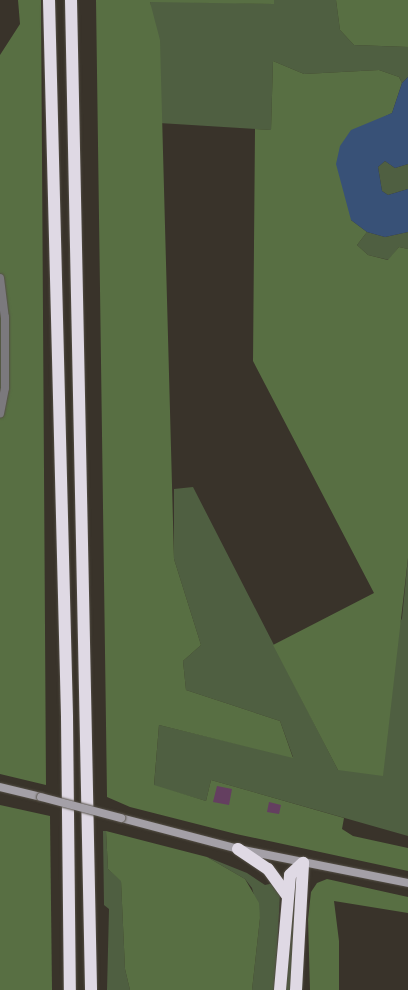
<!DOCTYPE html>
<html>
<head>
<meta charset="utf-8">
<style>
  body { margin:0 }
  #map { position:relative; width:408px; height:990px; overflow:hidden; background:#39332a; font-family:"Sofia Sans Condensed",sans-serif }
  div>[style] { position:absolute }
  [style*='--x'] { left:calc(var(--x)*1px); top:calc(var(--y)*1px); width:calc(var(--w)*1px); rotate:calc(var(--a)*1deg) }
  .green>* { inset:0; background:#4f5f41 }
  .forest>* { inset:0; background:#586f43 }
  .water>* { inset:0; background:#385177 }
  .building>* { inset:0; background:#643f60 }
  .roads { filter:drop-shadow(0 0 1px #544f46) drop-shadow(0 0 1px #544f46) }
  .street>* { height:8px; margin:-4px; padding:0 4px; transform-origin:4px; border-radius:4px; background:#7b797d }
  .secondary>* { height:8px; margin:-4px; padding:0 4px; transform-origin:4px; border-radius:4px; background:#a4a0a7 }
  .highway>* { height:12px; margin:-6px; padding:0 6px; transform-origin:6px; border-radius:6px; background:#dfd9e4 }
  .bridges { filter:drop-shadow(0 0 1px #544f46) drop-shadow(0 0 1px #544f46) }
  .secondary-bridge>* { height:8px; margin:-4px; padding:0 4px; transform-origin:4px; border-radius:4px; background:#a4a0a7 }
  span { translate:-50% -50%; white-space:nowrap; text-align:center; line-height:1.15; -webkit-text-stroke:3px #39332a; paint-order:stroke }
</style>
</head>
<body>
<div id="map">
  <div class="green">
    <div style="clip-path:polygon(274px 0,336px 0,340px 30px,354px 45px,408px 47px,408px 77px,402px 83px,399px 77px,379px 70px,304px 74px,273px 61px,271px 130px,159px 123px,150px 1px,274px 4px)"></div>
    <div style="clip-path:polygon(385px 161px,395px 168px,408px 164px,408px 189px,388px 195px,382px 191px,378px 167px)"></div>
    <div style="clip-path:polygon(367px 232px,385px 237px,408px 232px,408px 249px,399px 247px,389px 260px,368px 255px,357px 245px)"></div>
    <div style="clip-path:polygon(193px 487px,338px 770px,402px 618px,408px 558px,408px 836px,211px 780px,206px 801px,154px 786px,159px 725px,293px 757px,280px 721px,186px 690px,183px 661px,201px 645px,174px 559px,174px 489px)"></div>
    <div style="clip-path:polygon(103px 831px,106px 831px,108px 869px,121px 880px,125px 969px,130px 990px,107px 990px,109px 909px,104px 905px)"></div>
    <div style="clip-path:polygon(207px 857px,247px 873px,265px 885px,274px 883px,280px 894px,275px 990px,252px 990px,260px 918px,252px 888px,245px 879px)"></div>
    <div style="clip-path:polygon(293px 885px,298px 886px,291px 990px,285px 990px)"></div>
  </div>
  <div class="forest">
    <div style="clip-path:polygon(18px 0,41px 0,46px 785px,0 774px,0 55px,20px 24px)"></div>
    <div style="clip-path:polygon(96px 0,274px 0,274px 4px,150px 2px,160px 40px,174px 559px,201px 645px,183px 661px,186px 690px,280px 721px,293px 758px,159px 725px,154px 785px,206px 801px,211px 780px,344px 818px,342px 829px,353px 836px,408px 848px,408px 871px,236px 834px,130px 807px,107px 797px)"></div>
    <div style="clip-path:polygon(336px 0,408px 0,408px 47px,354px 45px,340px 30px)"></div>
    <div style="clip-path:polygon(273px 61px,304px 74px,379px 70px,399px 77px,402px 83px,392px 113px,374px 122px,351px 220px,367px 232px,357px 245px,368px 255px,388px 260px,399px 247px,408px 249px,408px 558px,383px 776px,338px 770px,273px 645px,374px 593px,253px 361px,255px 129px,271px 130px)"></div>
    <div style="clip-path:polygon(0 805px,50px 816px,52px 990px,0 990px)"></div>
    <div style="clip-path:polygon(106px 831px,207px 857px,245px 879px,259px 903px,260px 918px,252px 990px,130px 990px,125px 969px,121px 881px,108px 869px)"></div>
    <div style="clip-path:polygon(327px 879px,408px 897px,408px 913px,334px 901px,339px 941px,339px 990px,310px 990px,308px 919px,311px 892px,317px 883px)"></div>
  </div>
  <div class="water">
    <div style="clip-path:polygon(408px 77px,408px 164px,395px 168px,385px 161px,378px 167px,382px 191px,388px 195px,408px 189px,408px 232px,385px 237px,367px 232px,351px 220px,336px 164px,340px 146px,351px 130px,392px 113px,402px 83px)"></div>
  </div>
  <div class="building">
    <div style="clip-path:polygon(217px 786px,232px 789px,229px 805px,213px 802px)"></div>
    <div style="clip-path:polygon(269px 802px,281px 805px,279px 814px,267px 812px)"></div>
  </div>
  <div class="roads">
    <div class="street">
      <div style="--x:0;--y:278;--w:39;--a:83"></div>
      <div style="--x:5;--y:317;--w:71;--a:90"></div>
      <div style="--x:5;--y:388;--w:26;--a:101"></div>
    </div>
    <div class="secondary">
      <div style="--x:0;--y:787;--w:42;--a:13.7"></div>
      <div style="--x:121;--y:818;--w:121;--a:14.8"></div>
      <div style="--x:238;--y:849;--w:173;--a:11.3"></div>
    </div>
    <div class="highway">
      <div style="--x:49;--y:0;--w:718;--a:88.56"></div>
      <div style="--x:67;--y:718;--w:272;--a:89.4"></div>
      <div style="--x:71;--y:0;--w:990;--a:88.84"></div>
      <div style="--x:238;--y:849;--w:36;--a:34"></div>
      <div style="--x:268;--y:869;--w:32;--a:54"></div>
      <div style="--x:280;--y:990;--w:115;--a:-85"></div>
      <div style="--x:290;--y:875;--w:18;--a:-43"></div>
      <div style="--x:296;--y:990;--w:127;--a:-86.8"></div>
    </div>
  </div>
  <div class="bridges">
    <div class="secondary-bridge">
      <div style="--x:41;--y:797;--w:83;--a:14.7"></div>
    </div>
  </div>
</div>
</body>
</html>
